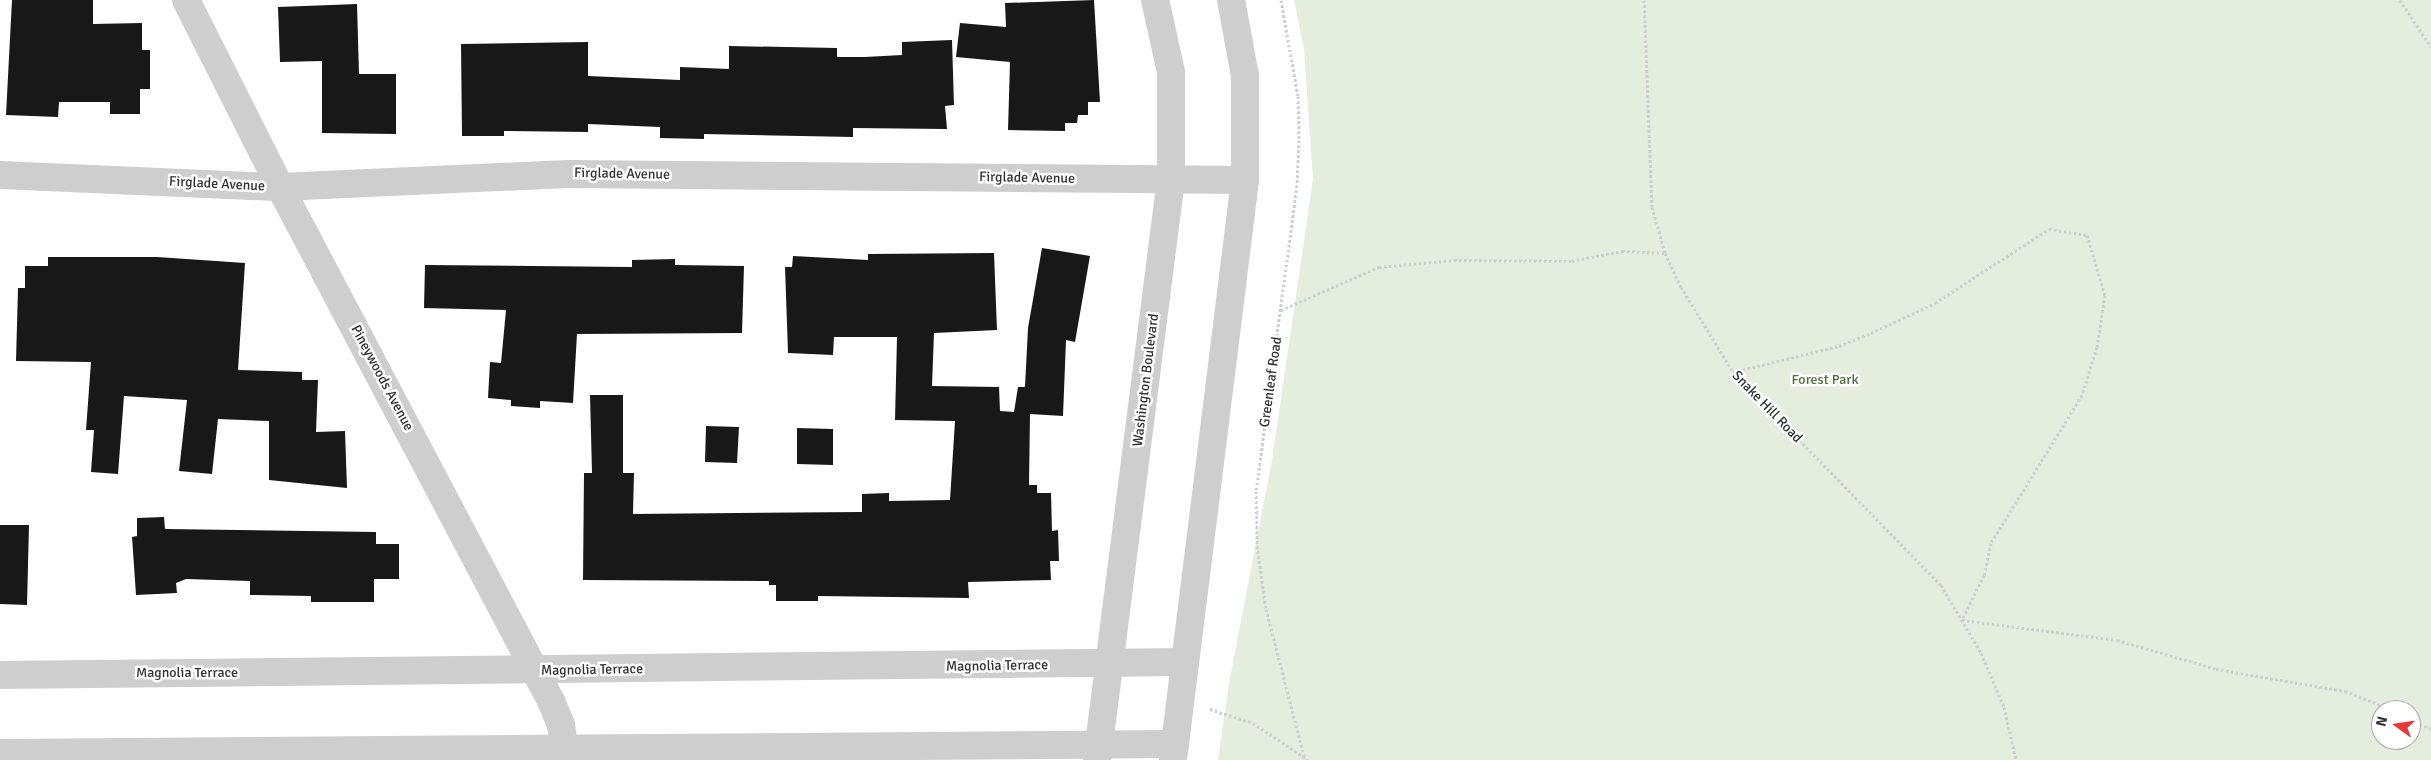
<!DOCTYPE html>
<html>
<head>
<meta charset="utf-8">
<style>
  body { margin:0 }
  #map { position:relative; width:2431px; height:760px; overflow:hidden; background:#fff; font-family:Signika,sans-serif }
  div>[style] { position:absolute }
  [style*='--x'] { left:calc(var(--x)*1px); top:calc(var(--y)*1px); width:calc(var(--w)*1px); rotate:calc(var(--a)*1deg) }
  .green>* { inset:0; background:#e5eddf }
  .building>* { inset:0; background:#181818 }
  .path>* { height:3px; margin-top:-1.5px; transform-origin:0; background:repeating-linear-gradient(90deg,#cecece 0 2.5px,transparent 0 5px) }
  .street>* { height:28px; margin:-14px; padding:0 14px; transform-origin:14px; border-radius:14px; background:#cecece }
  span { translate:-50% -50%; white-space:nowrap; text-align:center; line-height:1.15; -webkit-text-stroke:5px #fff; paint-order:stroke }
  .street-label { font-size:14px; color:#313131 }
  .park-label { font-size:14px; color:#4f6d3d }
  .north { position:absolute; left:2371px; top:700px; width:50px; height:50px; box-sizing:border-box; background:#fff; border:1px solid #adadad; border-radius:50%; rotate:284deg; font-size:14px; font-weight:700; line-height:20px; text-align:center; color:#313131 }
  .north::after { content:''; display:block; margin:auto; width:18px; height:22px; background:#e53935; clip-path:polygon(50% 0,100% 100%,50% 72%,0 100%) }
</style>
</head>
<body>
<div id="map">
  <div class="green">
    <div style="clip-path:polygon(evenodd,1294px 0,2431px 0,2431px 760px,1218px 760px,1229px 683px,1272px 460px,1313px 179px,1304px 49px,1294px 0,2381px 710px,2411px 710px,2411px 740px,2381px 740px,2381px 710px)"></div>
  </div>
  <div class="building">
    <div style="clip-path:polygon(12px 0,93px 0,93px 24px,142px 23px,142px 50px,150px 50px,150px 89px,140px 89px,140px 114px,110px 114px,110px 102px,59px 102px,58px 117px,6px 115px)"></div>
    <div style="clip-path:polygon(1094px 0,1100px 102px,1088px 102px,1088px 115px,1078px 115px,1077px 123px,1065px 123px,1065px 131px,1008px 130px,1010px 62px,956px 57px,960px 23px,1006px 27px,1005px 3px)"></div>
    <div style="clip-path:polygon(357px 4px,359px 74px,396px 74px,396px 134px,322px 133px,322px 61px,280px 62px,278px 7px)"></div>
    <div style="clip-path:polygon(952px 40px,954px 105px,945px 106px,947px 129px,853px 128px,853px 137px,704px 134px,704px 139px,660px 138px,660px 127px,588px 124px,588px 132px,504px 131px,504px 136px,462px 136px,461px 44px,588px 42px,588px 76px,680px 80px,680px 67px,729px 69px,729px 46px,837px 48px,837px 57px,865px 57px,902px 55px,902px 42px)"></div>
    <div style="clip-path:polygon(1042px 248px,1090px 256px,1075px 342px,1066px 340px,1063px 416px,1030px 414px,1029px 485px,1037px 485px,1037px 493px,1051px 493px,1052px 531px,1058px 530px,1059px 561px,1050px 561px,1051px 580px,968px 582px,969px 598px,818px 596px,818px 601px,776px 601px,776px 585px,769px 585px,769px 581px,583px 580px,584px 473px,592px 473px,590px 395px,623px 395px,623px 473px,634px 473px,633px 514px,862px 512px,862px 494px,889px 493px,889px 501px,950px 500px,955px 421px,895px 420px,897px 337px,834px 337px,833px 355px,788px 353px,785px 267px,792px 267px,793px 256px,868px 260px,868px 254px,994px 253px,997px 330px,934px 333px,932px 386px,999px 387px,1000px 411px,1014px 412px,1018px 387px,1025px 387px,1028px 328px)"></div>
    <div style="clip-path:polygon(48px 257px,157px 257px,245px 263px,238px 370px,302px 372px,302px 380px,318px 380px,316px 432px,345px 431px,347px 488px,269px 480px,269px 421px,218px 419px,212px 474px,179px 471px,187px 400px,124px 396px,118px 474px,91px 472px,94px 430px,86px 430px,91px 362px,16px 361px,18px 288px,25px 288px,25px 266px,48px 266px)"></div>
    <div style="clip-path:polygon(675px 259px,675px 265px,744px 266px,742px 333px,577px 334px,573px 403px,540px 401px,540px 408px,511px 406px,511px 400px,488px 398px,490px 362px,501px 363px,506px 310px,424px 308px,425px 265px,632px 267px,632px 260px)"></div>
    <div style="clip-path:polygon(706px 426px,739px 427px,737px 463px,705px 462px)"></div>
    <div style="clip-path:polygon(797px 428px,833px 429px,833px 465px,797px 464px)"></div>
    <div style="clip-path:polygon(164px 517px,165px 529px,376px 532px,376px 544px,399px 544px,399px 579px,374px 579px,374px 602px,311px 602px,311px 596px,250px 595px,250px 581px,186px 579px,176px 583px,177px 593px,136px 595px,132px 537px,137px 536px,137px 518px)"></div>
    <div style="clip-path:polygon(0 525px,29px 525px,27px 605px,0 604px)"></div>
  </div>
  <div class="path">
    <div style="--x:1281;--y:0;--w:97;--a:80"></div>
    <div style="--x:1298;--y:96;--w:44;--a:88.7"></div>
    <div style="--x:1299;--y:140;--w:45;--a:92.5"></div>
    <div style="--x:1297;--y:185;--w:309;--a:97.6"></div>
    <div style="--x:1256;--y:491;--w:55;--a:89"></div>
    <div style="--x:1257;--y:546;--w:64;--a:81.9"></div>
    <div style="--x:1266;--y:609;--w:156;--a:75.5"></div>
    <div style="--x:1644;--y:0;--w:207;--a:87.8"></div>
    <div style="--x:1652;--y:207;--w:48;--a:74.2"></div>
    <div style="--x:1665;--y:253;--w:38;--a:65"></div>
    <div style="--x:1681;--y:287;--w:100;--a:58.5"></div>
    <div style="--x:1733;--y:372;--w:298;--a:45.7"></div>
    <div style="--x:1941;--y:585;--w:79;--a:59.5"></div>
    <div style="--x:1981;--y:653;--w:59;--a:66.9"></div>
    <div style="--x:2004;--y:707;--w:54;--a:77.2"></div>
    <div style="--x:2400;--y:0;--w:56;--a:56.6"></div>
    <div style="--x:1281;--y:310;--w:107;--a:-23.7"></div>
    <div style="--x:1379;--y:267;--w:75;--a:-5.3"></div>
    <div style="--x:1454;--y:260;--w:118;--a:0.5"></div>
    <div style="--x:1572;--y:261;--w:51;--a:-11.3"></div>
    <div style="--x:1622;--y:251;--w:43;--a:2.7"></div>
    <div style="--x:1733;--y:372;--w:109;--a:-13.8"></div>
    <div style="--x:1839;--y:346;--w:35;--a:-22"></div>
    <div style="--x:1871;--y:333;--w:71;--a:-25.1"></div>
    <div style="--x:1935;--y:303;--w:136;--a:-33"></div>
    <div style="--x:2049;--y:229;--w:38;--a:9"></div>
    <div style="--x:2087;--y:235;--w:63;--a:73.3"></div>
    <div style="--x:2105;--y:295;--w:53;--a:98.7"></div>
    <div style="--x:2097;--y:347;--w:50;--a:107.4"></div>
    <div style="--x:2082;--y:395;--w:174;--a:121.6"></div>
    <div style="--x:1991;--y:543;--w:33;--a:102"></div>
    <div style="--x:1984;--y:575;--w:50;--a:116.1"></div>
    <div style="--x:1962;--y:620;--w:156;--a:7.4"></div>
    <div style="--x:2117;--y:640;--w:103;--a:16.3"></div>
    <div style="--x:2216;--y:669;--w:131;--a:9.7"></div>
    <div style="--x:2345;--y:691;--w:52;--a:21.6"></div>
    <div style="--x:1210;--y:709;--w:45;--a:18"></div>
    <div style="--x:1253;--y:723;--w:66;--a:33.9"></div>
    <div style="--x:2411;--y:719;--w:22;--a:27"></div>
  </div>
  <div class="street">
    <div style="--x:186;--y:0;--w:209;--a:63.3"></div>
    <div style="--x:280;--y:187;--w:583;--a:62.2"></div>
    <div style="--x:552;--y:703;--w:24;--a:68"></div>
    <div style="--x:561;--y:725;--w:35;--a:82"></div>
    <div style="--x:0;--y:175;--w:280;--a:2.5"></div>
    <div style="--x:280;--y:187;--w:288;--a:-2.6"></div>
    <div style="--x:568;--y:174;--w:677;--a:0.51"></div>
    <div style="--x:0;--y:675;--w:1185;--a:-0.63"></div>
    <div style="--x:0;--y:753;--w:1175;--a:-0.44"></div>
    <div style="--x:1097;--y:760;--w:586;--a:-82.74"></div>
    <div style="--x:1171;--y:179;--w:107;--a:-90"></div>
    <div style="--x:1171;--y:72;--w:74;--a:-102.5"></div>
    <div style="--x:1173;--y:760;--w:584;--a:-82.92"></div>
    <div style="--x:1245;--y:180;--w:104;--a:-90"></div>
    <div style="--x:1245;--y:76;--w:77;--a:-100.4"></div>
  </div>
  <div class="street-label">
    <span style="left:622px;top:174px;rotate:1deg">Firglade Avenue</span>
    <span style="left:1027px;top:178px;rotate:1deg">Firglade Avenue</span>
    <span style="left:217px;top:184px;rotate:3deg">Firglade Avenue</span>
    <span style="left:382px;top:378px;rotate:62deg">Pineywoods Avenue</span>
    <span style="left:1146px;top:380px;rotate:-83deg">Washington Boulevard</span>
    <span style="left:1271px;top:382px;rotate:-82deg">Greenleaf Road</span>
    <span style="left:1767px;top:407px;rotate:46deg">Snake Hill Road</span>
    <span style="left:997px;top:666px;rotate:-1deg">Magnolia Terrace</span>
    <span style="left:592px;top:670px;rotate:-1deg">Magnolia Terrace</span>
    <span style="left:187px;top:673px">Magnolia Terrace</span>
  </div>
  <div class="park-label">
    <span style="left:1825px;top:380px">Forest Park</span>
  </div>
  <div class="north">N</div>
</div>
</body>
</html>
